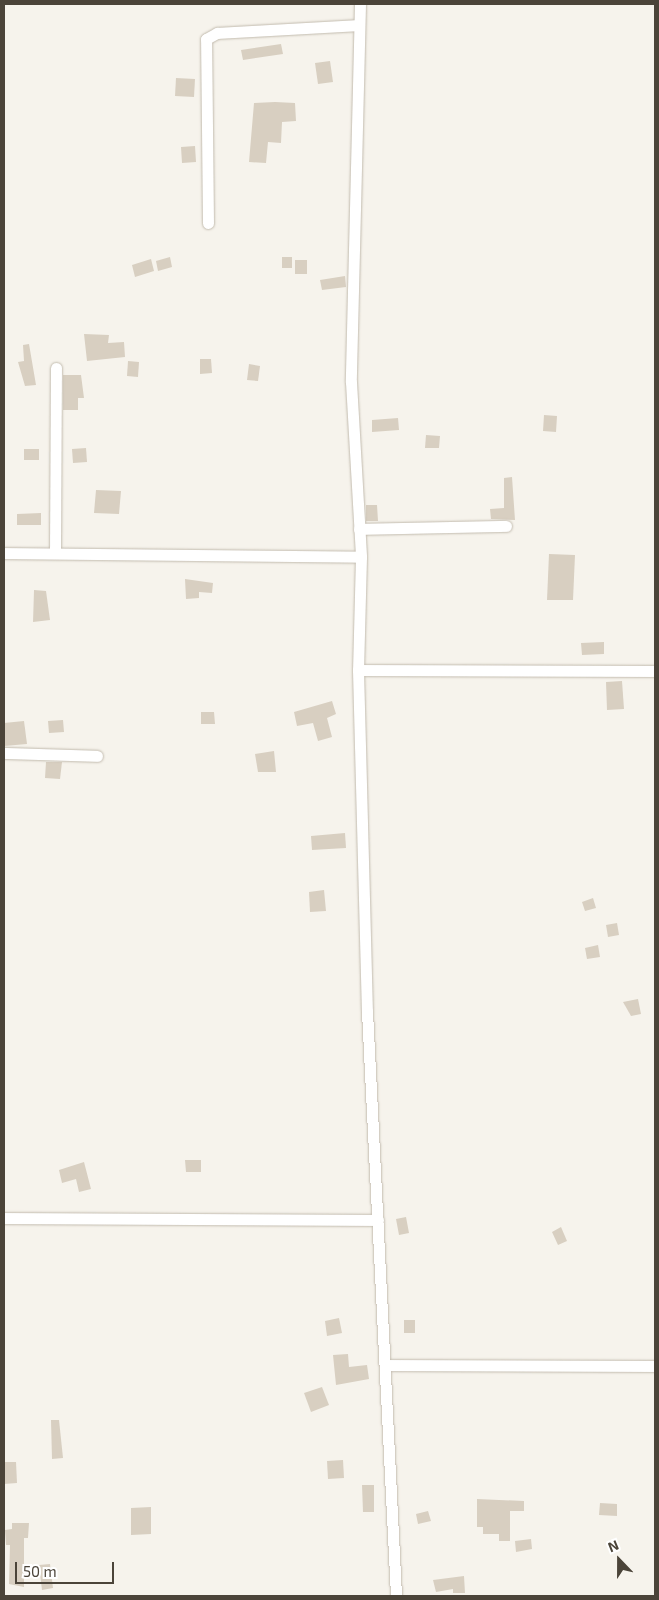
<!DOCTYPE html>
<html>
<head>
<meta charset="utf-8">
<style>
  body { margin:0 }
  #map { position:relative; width:659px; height:1600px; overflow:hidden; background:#f6f3ec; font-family:"Exo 2",sans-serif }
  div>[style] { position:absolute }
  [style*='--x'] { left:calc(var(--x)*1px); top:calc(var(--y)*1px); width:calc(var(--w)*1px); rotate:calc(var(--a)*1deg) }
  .building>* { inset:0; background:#d8cfc1 }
  .roads { filter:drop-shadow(0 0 1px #c2bbae) drop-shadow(0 0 1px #c2bbae) }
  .minor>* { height:11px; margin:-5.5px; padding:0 5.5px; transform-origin:5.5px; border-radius:5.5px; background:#fff }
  span { translate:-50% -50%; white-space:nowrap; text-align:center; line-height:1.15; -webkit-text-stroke:4px #fff; paint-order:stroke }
  .frame { position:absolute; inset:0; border:5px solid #4b4439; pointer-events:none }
  .north { position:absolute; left:594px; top:1535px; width:50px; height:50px; -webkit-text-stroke:4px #fff; paint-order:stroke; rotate:338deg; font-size:14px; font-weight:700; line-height:20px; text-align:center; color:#4b4439 }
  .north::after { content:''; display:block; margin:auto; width:18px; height:22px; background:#4b4439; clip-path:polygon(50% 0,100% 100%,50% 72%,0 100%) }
  .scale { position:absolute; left:15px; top:1562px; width:99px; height:22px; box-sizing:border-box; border:2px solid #4b4439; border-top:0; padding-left:6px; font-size:15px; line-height:18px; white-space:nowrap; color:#4b4439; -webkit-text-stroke:4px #fff; paint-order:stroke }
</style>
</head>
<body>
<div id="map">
  <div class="building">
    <div style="clip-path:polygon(281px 44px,283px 54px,243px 60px,241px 50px)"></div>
    <div style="clip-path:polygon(330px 61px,333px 82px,318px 84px,315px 63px)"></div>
    <div style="clip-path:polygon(176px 78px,195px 79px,194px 97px,175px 96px)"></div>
    <div style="clip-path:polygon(275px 102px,295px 103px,296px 121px,282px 122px,281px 143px,268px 142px,266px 163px,249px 162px,254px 103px)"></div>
    <div style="clip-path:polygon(195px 146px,196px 162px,182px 163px,181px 147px)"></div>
    <div style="clip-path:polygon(170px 257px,172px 267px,158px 271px,156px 261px)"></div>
    <div style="clip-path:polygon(282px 257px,292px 257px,292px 268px,282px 268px)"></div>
    <div style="clip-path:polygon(151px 259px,154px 271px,135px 277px,132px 265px)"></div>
    <div style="clip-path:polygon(295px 260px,307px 260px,307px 274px,295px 274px)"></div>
    <div style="clip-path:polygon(345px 276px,346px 287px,322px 290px,320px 280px)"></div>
    <div style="clip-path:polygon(84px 334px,109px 335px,108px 343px,124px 342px,125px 357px,87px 361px)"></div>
    <div style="clip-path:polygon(29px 344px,36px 385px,25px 386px,18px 362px,24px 361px,23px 345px)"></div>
    <div style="clip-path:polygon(200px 359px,211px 359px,212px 373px,200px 374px)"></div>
    <div style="clip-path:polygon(128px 361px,139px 362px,138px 377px,127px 376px)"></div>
    <div style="clip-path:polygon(249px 364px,260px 366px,258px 381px,247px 380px)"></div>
    <div style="clip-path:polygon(63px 375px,81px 375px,84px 398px,78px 398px,78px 410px,63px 410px)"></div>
    <div style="clip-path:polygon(544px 415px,557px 416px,556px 432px,543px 431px)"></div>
    <div style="clip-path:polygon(398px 418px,399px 430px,372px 432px,372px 420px)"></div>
    <div style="clip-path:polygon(426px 435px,440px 436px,439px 448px,425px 448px)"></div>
    <div style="clip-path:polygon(86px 448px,87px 462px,73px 463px,72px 449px)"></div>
    <div style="clip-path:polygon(24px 449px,39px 449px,39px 460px,24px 460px)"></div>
    <div style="clip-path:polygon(512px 477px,515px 520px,491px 519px,490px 509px,504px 508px,504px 478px)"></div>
    <div style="clip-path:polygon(96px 490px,121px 491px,119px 514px,94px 513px)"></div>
    <div style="clip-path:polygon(366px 505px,377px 505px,378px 521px,366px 521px)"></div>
    <div style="clip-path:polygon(41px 513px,41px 525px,17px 525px,17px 514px)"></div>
    <div style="clip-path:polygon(549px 554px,575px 555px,573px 600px,547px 600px)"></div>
    <div style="clip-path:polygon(185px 579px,213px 583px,212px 593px,199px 592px,199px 598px,186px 599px)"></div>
    <div style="clip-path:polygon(34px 590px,46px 591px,50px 620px,33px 622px)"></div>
    <div style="clip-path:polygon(604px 642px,604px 654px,582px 655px,581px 643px)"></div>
    <div style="clip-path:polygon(622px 681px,624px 709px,607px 710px,606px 682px)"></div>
    <div style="clip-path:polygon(332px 701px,336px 714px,327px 718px,332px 737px,318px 741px,313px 723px,297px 726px,294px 712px)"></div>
    <div style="clip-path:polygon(201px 712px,214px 712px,215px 724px,201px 724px)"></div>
    <div style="clip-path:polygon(63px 720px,64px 732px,49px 733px,48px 721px)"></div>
    <div style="clip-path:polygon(24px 721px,27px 744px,4px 746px,4px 723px)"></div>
    <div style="clip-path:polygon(274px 751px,276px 772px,258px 772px,255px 754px)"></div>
    <div style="clip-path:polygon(46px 762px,62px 762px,60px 779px,45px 778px)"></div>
    <div style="clip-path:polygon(345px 833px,346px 848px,312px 850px,311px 836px)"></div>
    <div style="clip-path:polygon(324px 890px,326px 911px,310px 912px,309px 892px)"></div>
    <div style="clip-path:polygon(593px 898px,596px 908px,585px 911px,582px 902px)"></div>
    <div style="clip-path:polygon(617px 923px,619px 935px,608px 937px,606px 925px)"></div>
    <div style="clip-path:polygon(598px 945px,600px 957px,587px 959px,585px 948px)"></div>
    <div style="clip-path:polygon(638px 999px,641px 1014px,631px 1016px,623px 1002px)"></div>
    <div style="clip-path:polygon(185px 1160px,201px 1160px,201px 1172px,186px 1172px)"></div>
    <div style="clip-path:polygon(84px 1162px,91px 1189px,79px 1192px,76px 1179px,62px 1183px,59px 1170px)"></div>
    <div style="clip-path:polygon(406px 1217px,409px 1233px,399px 1235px,396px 1219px)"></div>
    <div style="clip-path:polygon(561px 1227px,567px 1241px,558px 1245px,552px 1232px)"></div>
    <div style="clip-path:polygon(339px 1318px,342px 1333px,327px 1336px,325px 1321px)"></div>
    <div style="clip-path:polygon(404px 1320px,415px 1320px,415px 1333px,404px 1333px)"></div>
    <div style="clip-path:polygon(348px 1354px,349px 1367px,367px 1365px,369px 1379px,336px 1385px,333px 1355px)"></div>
    <div style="clip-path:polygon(322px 1387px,329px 1405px,311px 1412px,304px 1393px)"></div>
    <div style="clip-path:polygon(51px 1420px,59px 1420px,63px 1458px,52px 1459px)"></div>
    <div style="clip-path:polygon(343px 1460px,344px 1478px,328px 1479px,327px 1461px)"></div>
    <div style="clip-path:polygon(4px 1462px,16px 1462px,17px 1483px,4px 1484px)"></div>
    <div style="clip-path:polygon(362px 1485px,374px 1485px,374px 1512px,363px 1512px)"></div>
    <div style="clip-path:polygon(477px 1499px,524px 1501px,524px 1511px,510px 1511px,510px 1541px,499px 1541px,499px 1534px,483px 1534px,483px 1527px,477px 1527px)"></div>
    <div style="clip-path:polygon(600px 1503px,617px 1504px,617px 1516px,599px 1515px)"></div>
    <div style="clip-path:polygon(151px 1507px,151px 1534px,131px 1535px,131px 1508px)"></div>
    <div style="clip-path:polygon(428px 1511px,431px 1521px,418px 1524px,416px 1514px)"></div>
    <div style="clip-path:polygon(12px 1523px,29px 1523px,28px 1538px,24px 1538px,24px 1587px,9px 1584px,10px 1545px,6px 1545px,5px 1530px,12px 1529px)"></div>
    <div style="clip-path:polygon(531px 1539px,532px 1549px,516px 1552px,515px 1541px)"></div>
    <div style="clip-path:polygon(50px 1564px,53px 1588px,42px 1590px,39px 1565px)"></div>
    <div style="clip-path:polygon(464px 1576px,465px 1593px,453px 1593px,453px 1589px,436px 1592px,433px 1580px)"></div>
  </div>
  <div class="roads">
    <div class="minor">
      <div style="--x:360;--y:4;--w:378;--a:91.4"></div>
      <div style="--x:351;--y:382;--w:175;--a:86.7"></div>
      <div style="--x:361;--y:557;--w:113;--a:91.5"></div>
      <div style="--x:358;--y:670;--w:341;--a:88.5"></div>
      <div style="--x:367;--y:1011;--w:586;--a:87.16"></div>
      <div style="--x:208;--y:223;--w:184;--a:-90.6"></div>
      <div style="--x:206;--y:39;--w:13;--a:-29"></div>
      <div style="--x:217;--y:33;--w:142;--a:-3.2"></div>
      <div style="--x:359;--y:529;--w:147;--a:-1.2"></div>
      <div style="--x:4;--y:553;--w:357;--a:0.6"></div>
      <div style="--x:55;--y:553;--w:185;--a:-89.7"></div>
      <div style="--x:358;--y:670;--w:297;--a:0.2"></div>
      <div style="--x:4;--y:753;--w:93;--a:1.8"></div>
      <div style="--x:4;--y:1218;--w:374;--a:0.3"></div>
      <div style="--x:385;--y:1365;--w:270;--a:0.2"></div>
    </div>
  </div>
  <div class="frame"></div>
  <div class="north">N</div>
  <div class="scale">50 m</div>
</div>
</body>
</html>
